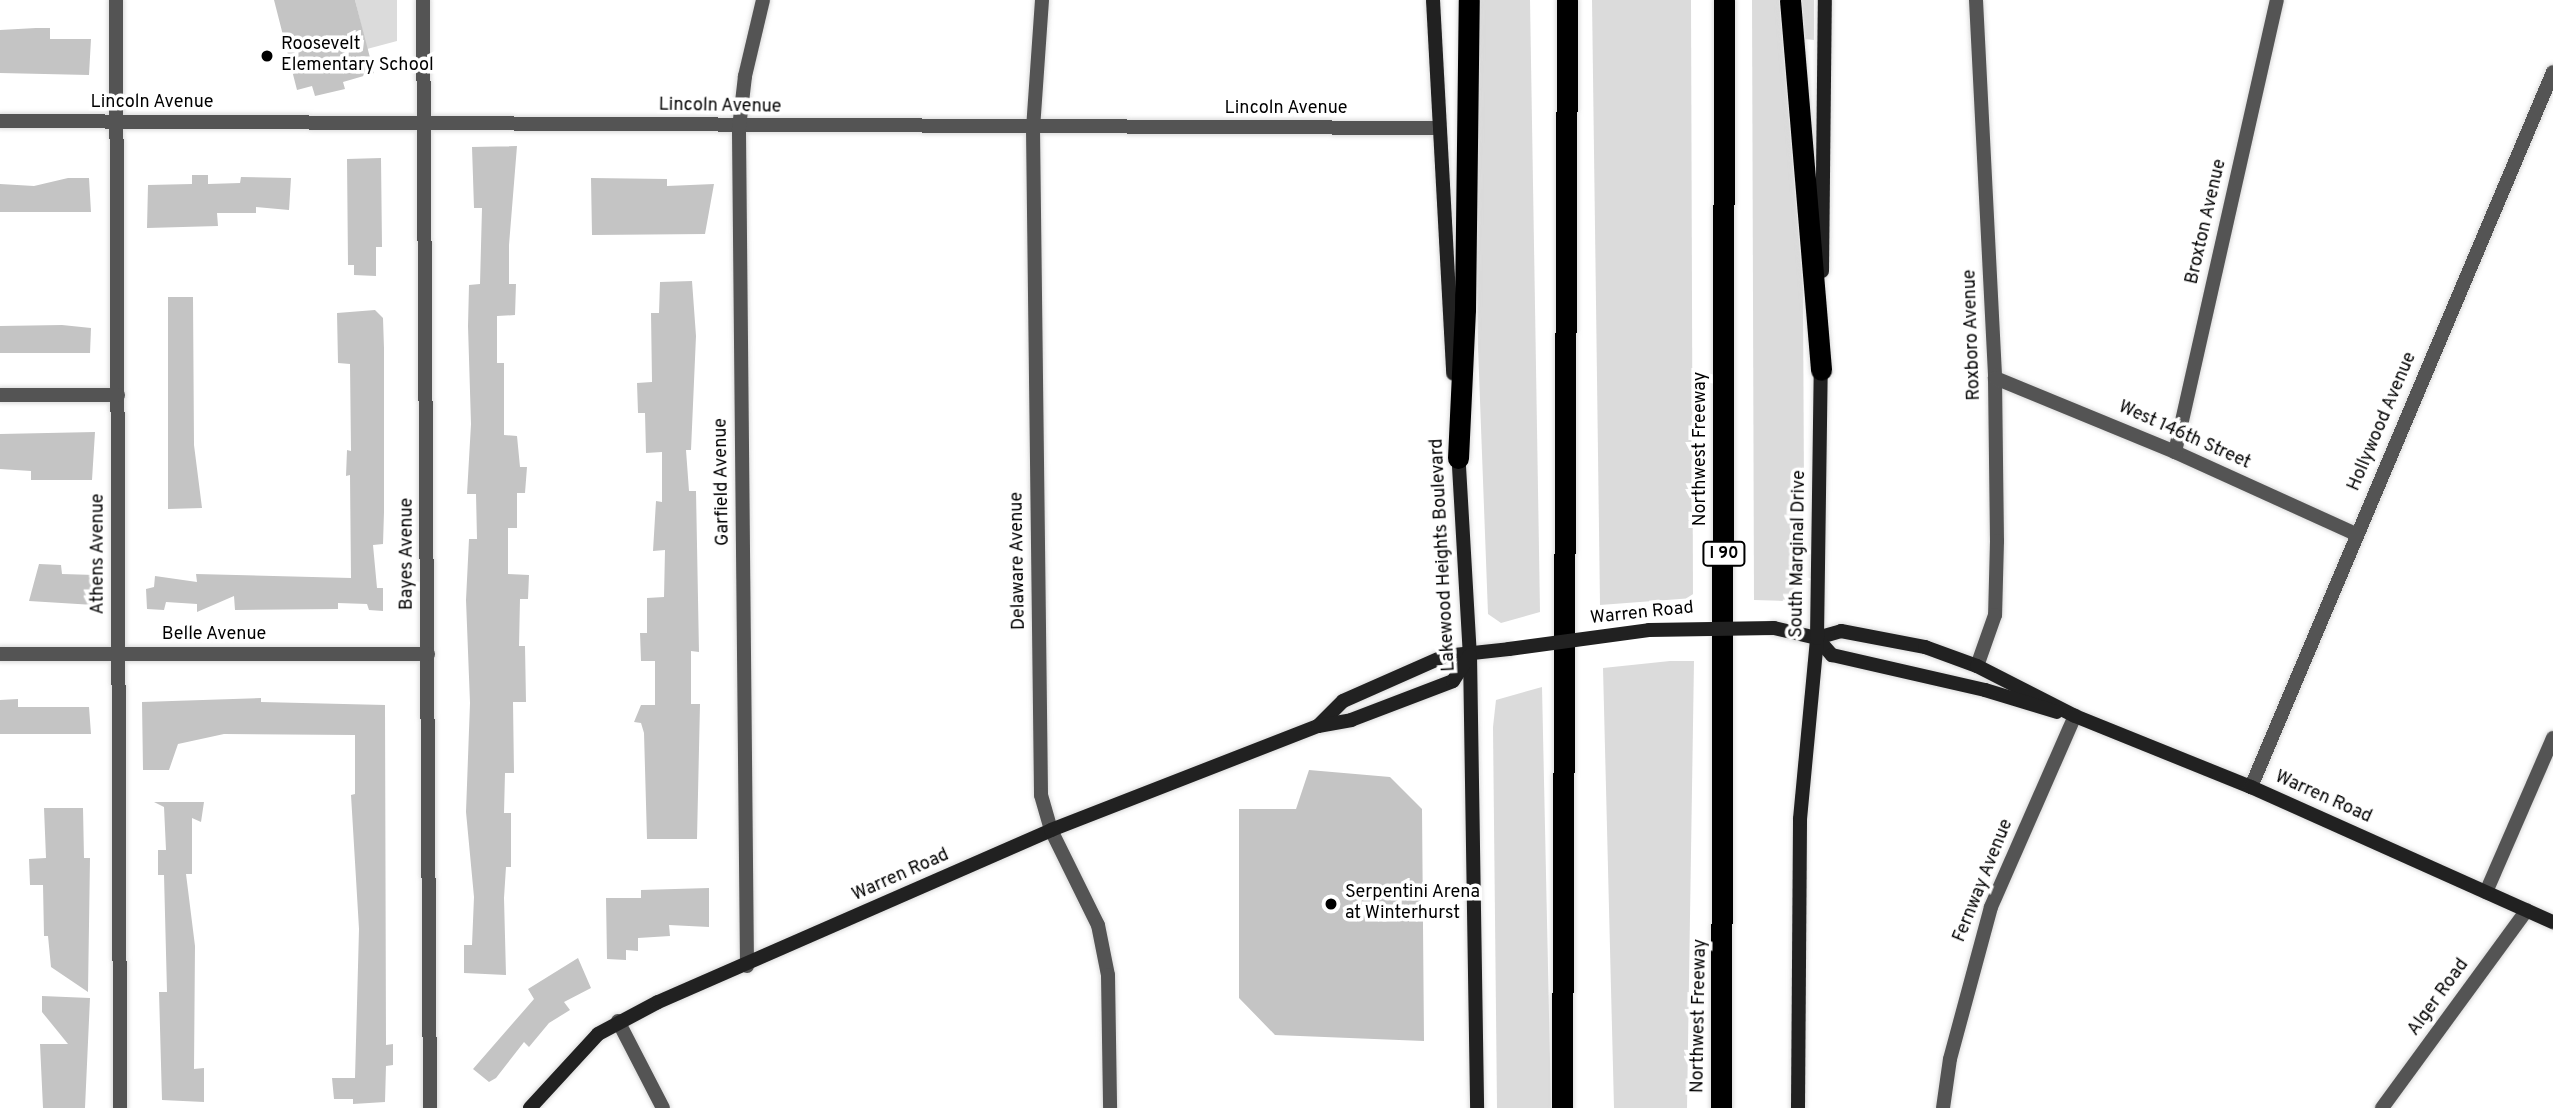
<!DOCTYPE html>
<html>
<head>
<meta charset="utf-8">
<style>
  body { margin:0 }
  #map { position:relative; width:2553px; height:1108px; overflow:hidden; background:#fff; font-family:Overpass,sans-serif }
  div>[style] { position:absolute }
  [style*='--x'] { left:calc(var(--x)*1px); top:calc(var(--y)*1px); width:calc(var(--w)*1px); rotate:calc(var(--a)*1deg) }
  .green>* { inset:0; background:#dbdbdb }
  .building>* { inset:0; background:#c4c4c4 }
  .roads { filter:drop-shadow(0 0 2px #dbdbdb) drop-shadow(0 0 2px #dbdbdb) }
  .street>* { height:14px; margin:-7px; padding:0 7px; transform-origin:7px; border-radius:7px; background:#545454 }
  .secondary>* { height:14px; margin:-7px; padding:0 7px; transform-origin:7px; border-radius:7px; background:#212121 }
  .highway>* { height:21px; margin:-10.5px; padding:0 10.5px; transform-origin:10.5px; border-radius:10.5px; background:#000 }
  .secondary-bridge>* { height:14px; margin:-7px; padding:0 7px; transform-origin:7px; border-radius:7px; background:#212121 }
  .dots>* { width:19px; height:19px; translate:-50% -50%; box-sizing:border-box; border:4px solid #fff; border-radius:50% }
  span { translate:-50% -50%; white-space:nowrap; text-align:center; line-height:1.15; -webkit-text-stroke:7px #fff; paint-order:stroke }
  .shield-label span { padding:2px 5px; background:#fff; border:2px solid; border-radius:5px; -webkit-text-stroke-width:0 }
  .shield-label { font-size:16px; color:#000; font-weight:700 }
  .poi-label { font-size:18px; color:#000 }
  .left { translate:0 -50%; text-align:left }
  .street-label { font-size:18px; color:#000 }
</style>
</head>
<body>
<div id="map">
  <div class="green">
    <div style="clip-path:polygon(355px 0,397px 0,397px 41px,367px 49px)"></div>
    <div style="clip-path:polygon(1479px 0,1530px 0,1540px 612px,1501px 623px,1488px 614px,1478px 347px,1475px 73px)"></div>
    <div style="clip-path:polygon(1592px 0,1691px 0,1693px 598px,1600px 605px)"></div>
    <div style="clip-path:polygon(1752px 0,1779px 0,1803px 289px,1804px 496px,1798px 583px,1784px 601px,1754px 600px)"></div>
    <div style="clip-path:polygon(1802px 0,1814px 0,1814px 40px,1805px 39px)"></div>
    <div style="clip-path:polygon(1670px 661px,1694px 661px,1687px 1108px,1614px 1108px,1603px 668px)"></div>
    <div style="clip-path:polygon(1542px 687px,1551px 1108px,1497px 1108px,1493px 727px,1496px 700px)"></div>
  </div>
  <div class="building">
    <div style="clip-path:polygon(274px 0,355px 0,374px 73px,343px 82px,345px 89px,315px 96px,312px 86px,297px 90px)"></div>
    <div style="clip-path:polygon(36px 28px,50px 28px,50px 39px,91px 39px,89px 75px,0 73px,0 30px)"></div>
    <div style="clip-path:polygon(517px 146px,509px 245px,509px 284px,516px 284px,515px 315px,497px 316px,497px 363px,504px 363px,504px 435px,517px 436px,520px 467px,527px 467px,525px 493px,517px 493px,517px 528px,508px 528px,508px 574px,529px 575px,528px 599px,520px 599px,519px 646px,525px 646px,526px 702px,513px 702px,514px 773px,505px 773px,504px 813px,511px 813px,511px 867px,506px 867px,504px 898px,506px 975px,464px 973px,464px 945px,472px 945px,474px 897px,466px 812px,470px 703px,466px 600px,469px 539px,477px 539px,476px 494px,467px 494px,471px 424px,468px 326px,469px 285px,480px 284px,482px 208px,474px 208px,472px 147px)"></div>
    <div style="clip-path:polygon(381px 158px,382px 247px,376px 247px,376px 276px,354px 275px,354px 265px,348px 265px,347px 159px)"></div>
    <div style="clip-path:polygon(192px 175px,208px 175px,208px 184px,240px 183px,241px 177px,291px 178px,289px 210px,256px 207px,256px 213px,217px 213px,218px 226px,147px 228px,148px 185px,192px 184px)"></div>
    <div style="clip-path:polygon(68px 178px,89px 178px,91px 212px,0 212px,0 184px,34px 186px)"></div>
    <div style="clip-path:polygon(591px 178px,667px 179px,667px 186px,714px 184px,705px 234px,592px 235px)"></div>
    <div style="clip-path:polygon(692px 281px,696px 336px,691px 450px,686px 450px,689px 491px,696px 491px,699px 652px,691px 651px,691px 704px,700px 704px,697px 839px,647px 839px,644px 733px,641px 723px,634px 722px,641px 705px,655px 705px,655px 661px,641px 661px,640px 633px,647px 633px,647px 598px,664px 597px,665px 550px,653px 551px,656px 501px,662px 502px,662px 452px,646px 453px,645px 413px,638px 413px,637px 383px,652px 382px,651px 313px,659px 313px,660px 282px)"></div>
    <div style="clip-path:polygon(168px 297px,193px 297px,194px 445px,202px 508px,168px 509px)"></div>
    <div style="clip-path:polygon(375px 310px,383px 318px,384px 348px,384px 512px,383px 544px,373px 545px,377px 588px,383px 588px,383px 611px,369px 610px,367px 604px,338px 603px,338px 609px,235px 610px,234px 596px,197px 612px,197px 604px,166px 602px,164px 610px,147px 609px,146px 589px,154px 587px,155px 576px,197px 582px,196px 574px,351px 578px,350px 475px,346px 476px,347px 450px,351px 451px,350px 364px,338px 363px,337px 313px)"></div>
    <div style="clip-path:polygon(62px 325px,91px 328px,90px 353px,0 353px,0 326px)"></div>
    <div style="clip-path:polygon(95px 432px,92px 480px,31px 480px,31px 471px,0 469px,0 434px)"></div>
    <div style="clip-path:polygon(39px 564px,61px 565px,62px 574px,95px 575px,94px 605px,29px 601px)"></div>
    <div style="clip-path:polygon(261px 698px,261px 702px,385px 705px,386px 1045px,393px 1044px,393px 1065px,386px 1066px,385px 1102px,353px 1104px,353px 1099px,334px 1099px,332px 1078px,355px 1078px,359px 929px,351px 795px,355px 794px,355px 735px,224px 734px,178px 744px,169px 770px,143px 770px,142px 702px)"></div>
    <div style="clip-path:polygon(18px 699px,18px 707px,89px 707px,91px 734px,0 734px,0 700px)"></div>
    <div style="clip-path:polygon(1309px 770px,1390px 777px,1422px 809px,1424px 1041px,1275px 1035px,1239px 998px,1239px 809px,1296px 809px)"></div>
    <div style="clip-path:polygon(154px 802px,204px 802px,201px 822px,192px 818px,192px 874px,186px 874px,195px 946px,194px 1069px,204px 1068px,204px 1102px,162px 1100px,159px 992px,167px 992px,164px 875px,158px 875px,158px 850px,166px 850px,164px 807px)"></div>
    <div style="clip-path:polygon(44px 808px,83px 808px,84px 858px,90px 858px,88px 992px,51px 967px,48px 936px,44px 936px,43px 885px,30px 885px,29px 859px,46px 858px)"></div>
    <div style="clip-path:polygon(709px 888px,709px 927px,669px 925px,670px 936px,638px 938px,638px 951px,626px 950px,626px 960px,607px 959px,606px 898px,641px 898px,641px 890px)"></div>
    <div style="clip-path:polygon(578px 958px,591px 988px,564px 1002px,570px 1010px,549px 1023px,529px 1047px,524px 1042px,496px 1078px,489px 1082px,473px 1069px,534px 999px,528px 989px)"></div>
    <div style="clip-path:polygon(42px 996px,90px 998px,85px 1108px,43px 1108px,40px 1044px,68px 1044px,42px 1012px)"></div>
  </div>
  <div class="roads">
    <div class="street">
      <div style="--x:116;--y:0;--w:1108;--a:89.79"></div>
      <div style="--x:423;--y:0;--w:1108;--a:89.64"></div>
      <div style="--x:1042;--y:0;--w:129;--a:94"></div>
      <div style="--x:1033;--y:129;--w:666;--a:89.31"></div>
      <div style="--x:1041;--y:795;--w:36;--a:74"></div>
      <div style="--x:1051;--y:830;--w:106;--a:63.7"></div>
      <div style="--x:1098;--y:925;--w:51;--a:78.7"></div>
      <div style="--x:1108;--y:975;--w:133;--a:89.1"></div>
      <div style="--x:1976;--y:0;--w:378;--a:87.1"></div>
      <div style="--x:1995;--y:378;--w:163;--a:89.3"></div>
      <div style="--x:1997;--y:541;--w:74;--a:91.5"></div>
      <div style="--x:1995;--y:615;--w:54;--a:109.4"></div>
      <div style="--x:0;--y:121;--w:1438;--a:0.28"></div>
      <div style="--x:1995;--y:378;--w:195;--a:22.3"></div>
      <div style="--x:2175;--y:452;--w:199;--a:24.4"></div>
      <div style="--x:0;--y:395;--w:118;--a:0"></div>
      <div style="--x:2175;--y:452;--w:463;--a:-77.3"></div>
      <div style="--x:0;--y:654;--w:428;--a:0"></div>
      <div style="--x:2251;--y:787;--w:776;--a:-67.1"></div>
      <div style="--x:2486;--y:892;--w:168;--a:-66.5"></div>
      <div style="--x:747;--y:966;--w:838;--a:-90.55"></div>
      <div style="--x:739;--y:128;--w:52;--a:-83.4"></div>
      <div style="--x:745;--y:76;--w:78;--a:-76.7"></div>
      <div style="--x:618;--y:1021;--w:98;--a:62.7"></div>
      <div style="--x:1943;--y:1108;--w:49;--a:-81.9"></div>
      <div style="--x:1950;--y:1059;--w:157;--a:-74.9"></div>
      <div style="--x:1991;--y:907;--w:209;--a:-66.3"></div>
      <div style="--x:2382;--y:1108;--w:245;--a:-53.8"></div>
    </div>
    <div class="secondary">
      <div style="--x:1433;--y:0;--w:374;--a:86.9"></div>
      <div style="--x:1822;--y:271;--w:271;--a:-89.4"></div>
      <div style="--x:1458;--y:449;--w:206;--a:86.7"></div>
      <div style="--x:1470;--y:655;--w:453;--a:89.1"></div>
      <div style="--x:1774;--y:628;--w:44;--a:13.1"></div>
      <div style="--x:1817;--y:638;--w:25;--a:-16"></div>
      <div style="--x:1841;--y:631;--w:86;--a:10.8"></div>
      <div style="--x:1925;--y:647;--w:55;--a:20.1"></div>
      <div style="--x:1977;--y:666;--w:110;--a:27"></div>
      <div style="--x:2075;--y:716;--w:190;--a:22"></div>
      <div style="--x:2251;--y:787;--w:331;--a:24.1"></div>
      <div style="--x:1817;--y:638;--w:23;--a:49"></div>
      <div style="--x:1832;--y:655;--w:157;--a:12.9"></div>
      <div style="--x:1985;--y:690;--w:75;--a:17"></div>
      <div style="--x:1318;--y:726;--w:35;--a:-45"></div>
      <div style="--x:1343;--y:701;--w:111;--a:-23.8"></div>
      <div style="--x:1445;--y:656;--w:64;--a:-6.2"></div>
      <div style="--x:530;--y:1108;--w:100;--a:-47.4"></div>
      <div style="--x:598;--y:1034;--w:68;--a:-28.1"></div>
      <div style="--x:658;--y:1002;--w:429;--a:-23.6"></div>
      <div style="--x:1051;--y:830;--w:287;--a:-21.3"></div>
      <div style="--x:1318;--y:726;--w:34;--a:-10"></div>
      <div style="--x:1351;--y:720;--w:109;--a:-20.9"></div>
      <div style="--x:1453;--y:681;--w:31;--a:-57"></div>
      <div style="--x:1798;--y:1108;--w:289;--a:-89.6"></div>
      <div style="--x:1800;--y:819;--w:182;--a:-84.6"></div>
      <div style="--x:1817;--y:638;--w:277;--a:-89.2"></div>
    </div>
    <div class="highway">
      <div style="--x:1790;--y:0;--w:371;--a:85.2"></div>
      <div style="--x:1458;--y:458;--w:149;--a:-87.3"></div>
      <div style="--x:1465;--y:309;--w:309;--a:-89.3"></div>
      <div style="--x:1562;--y:1108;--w:1108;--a:-89.74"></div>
      <div style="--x:1721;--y:1108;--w:1108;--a:-89.84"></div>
    </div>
  </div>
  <div class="secondary-bridge">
    <div style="--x:1509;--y:649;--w:141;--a:-7.7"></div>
    <div style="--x:1649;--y:630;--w:125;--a:-0.9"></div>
  </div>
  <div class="dots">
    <div style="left:267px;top:56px;background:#000"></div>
    <div style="left:1331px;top:904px;background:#000"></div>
  </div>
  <div class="shield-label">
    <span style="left:1724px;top:554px">I 90</span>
  </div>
  <div class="poi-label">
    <span class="left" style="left:281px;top:56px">Roosevelt<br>Elementary School</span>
    <span class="left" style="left:1345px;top:904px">Serpentini Arena<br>at Winterhurst</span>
  </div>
  <div class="street-label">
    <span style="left:152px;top:103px">Lincoln Avenue</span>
    <span style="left:720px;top:107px;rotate:1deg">Lincoln Avenue</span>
    <span style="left:1286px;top:109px">Lincoln Avenue</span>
    <span style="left:2207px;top:222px;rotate:-77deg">Broxton Avenue</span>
    <span style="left:1973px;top:335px;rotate:-92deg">Roxboro Avenue</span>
    <span style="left:2383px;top:422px;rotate:-67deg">Hollywood Avenue</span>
    <span style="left:2184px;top:436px;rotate:24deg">West 146th Street</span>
    <span style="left:1701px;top:449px;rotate:-90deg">Northwest Freeway</span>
    <span style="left:723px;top:482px;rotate:-91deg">Garfield Avenue</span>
    <span style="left:99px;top:554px;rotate:-90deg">Athens Avenue</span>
    <span style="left:408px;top:554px;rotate:-90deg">Bayes Avenue</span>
    <span style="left:1799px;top:554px;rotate:-89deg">South Marginal Drive</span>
    <span style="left:1444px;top:555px;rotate:-93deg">Lakewood Heights Boulevard</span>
    <span style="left:1019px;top:561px;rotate:-91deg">Delaware Avenue</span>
    <span style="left:1642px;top:614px;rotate:-6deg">Warren Road</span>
    <span style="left:214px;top:635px">Belle Avenue</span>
    <span style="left:2323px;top:798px;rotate:24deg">Warren Road</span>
    <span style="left:901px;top:876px;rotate:-24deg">Warren Road</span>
    <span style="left:1984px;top:881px;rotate:-68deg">Fernway Avenue</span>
    <span style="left:2439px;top:998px;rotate:-54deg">Alger Road</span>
    <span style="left:1700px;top:1016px;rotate:-89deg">Northwest Freeway</span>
  </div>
</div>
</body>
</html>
